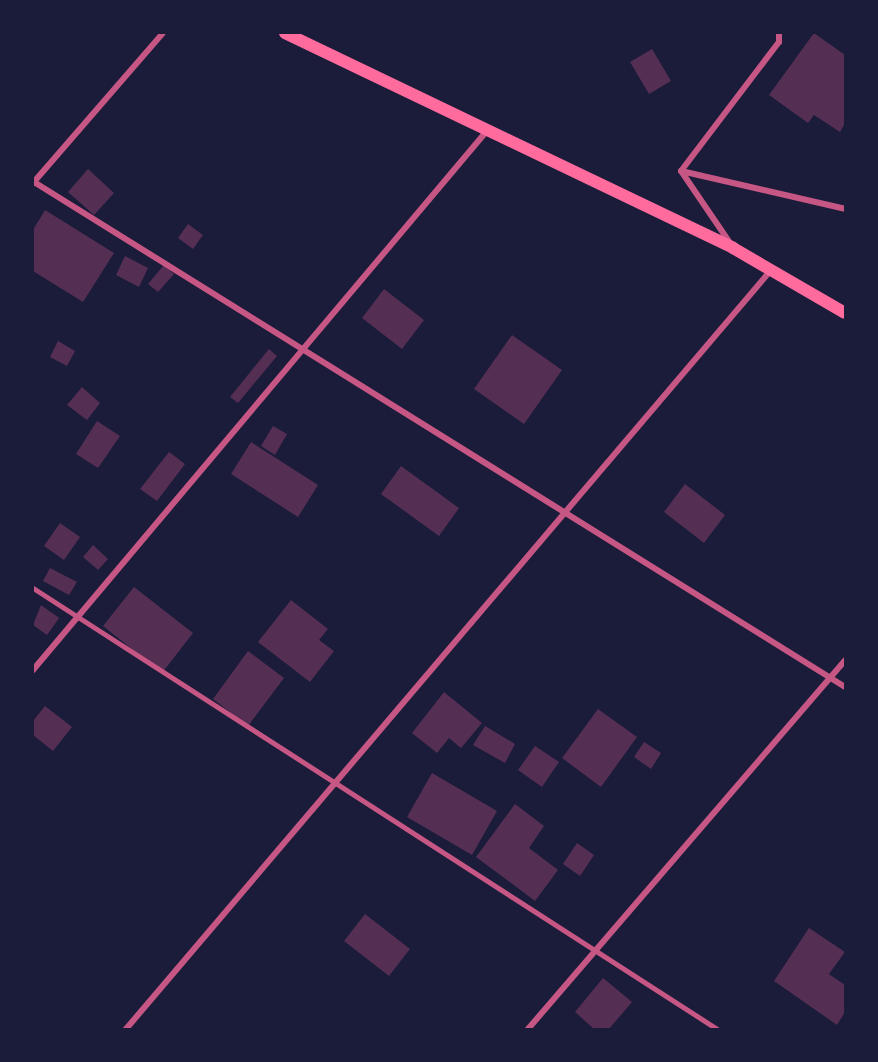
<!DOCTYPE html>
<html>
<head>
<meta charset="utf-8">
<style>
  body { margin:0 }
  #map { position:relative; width:878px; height:1062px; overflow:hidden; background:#1b1b3a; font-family:Commissioner,sans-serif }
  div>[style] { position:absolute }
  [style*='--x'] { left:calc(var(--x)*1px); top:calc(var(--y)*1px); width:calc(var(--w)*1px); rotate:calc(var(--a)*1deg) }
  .building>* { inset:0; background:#542f53 }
  .pedestrian>* { height:5px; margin:-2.5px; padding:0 2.5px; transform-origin:2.5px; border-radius:2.5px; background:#c65784 }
  .minor>* { height:6px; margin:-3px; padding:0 3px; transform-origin:3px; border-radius:3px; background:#c65784 }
  .secondary>* { height:12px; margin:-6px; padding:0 6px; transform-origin:6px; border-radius:6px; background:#ff6b9d }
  span { translate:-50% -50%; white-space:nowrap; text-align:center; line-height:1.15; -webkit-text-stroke:4.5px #1b1b3a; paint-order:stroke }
  .frame { position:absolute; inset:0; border:34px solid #1b1b3a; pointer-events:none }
</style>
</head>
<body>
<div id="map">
  <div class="building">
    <div style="clip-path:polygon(814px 33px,845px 55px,845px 123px,840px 132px,814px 115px,808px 123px,769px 95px)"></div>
    <div style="clip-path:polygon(652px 49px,671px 81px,649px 94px,630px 62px)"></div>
    <div style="clip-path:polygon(88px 169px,114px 193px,94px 215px,68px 192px)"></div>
    <div style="clip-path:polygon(45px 210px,114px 253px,83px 302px,33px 271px,33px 230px)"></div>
    <div style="clip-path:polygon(188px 224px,203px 235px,193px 249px,178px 238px)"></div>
    <div style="clip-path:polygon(125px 256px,148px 268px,139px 287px,116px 275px)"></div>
    <div style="clip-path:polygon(164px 265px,174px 274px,158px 292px,148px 284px)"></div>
    <div style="clip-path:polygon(384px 289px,424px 320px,402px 349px,362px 318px)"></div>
    <div style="clip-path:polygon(512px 335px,562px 370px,524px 424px,474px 389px)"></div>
    <div style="clip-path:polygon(58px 341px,75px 351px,67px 366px,50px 357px)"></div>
    <div style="clip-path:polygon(269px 349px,277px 356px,238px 403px,230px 397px)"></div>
    <div style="clip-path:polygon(82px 387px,100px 403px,87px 420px,67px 405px)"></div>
    <div style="clip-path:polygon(97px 421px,120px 436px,98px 468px,76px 454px)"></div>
    <div style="clip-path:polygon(273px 426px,287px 434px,275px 455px,261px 446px)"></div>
    <div style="clip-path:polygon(251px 442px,318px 485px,298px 517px,231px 474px)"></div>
    <div style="clip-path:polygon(169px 452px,185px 464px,157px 501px,140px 489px)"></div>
    <div style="clip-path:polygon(401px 466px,459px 508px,439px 536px,381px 494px)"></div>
    <div style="clip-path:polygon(685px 484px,725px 515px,704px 543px,664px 512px)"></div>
    <div style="clip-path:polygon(60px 523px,80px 537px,64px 560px,44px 546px)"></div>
    <div style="clip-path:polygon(93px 545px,108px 559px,98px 570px,83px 557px)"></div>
    <div style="clip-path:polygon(50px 568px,77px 582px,69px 595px,43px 581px)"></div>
    <div style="clip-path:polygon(134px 587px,193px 633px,162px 673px,103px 626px)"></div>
    <div style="clip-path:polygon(291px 600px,328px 629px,319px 640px,334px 651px,310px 682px,258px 642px)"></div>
    <div style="clip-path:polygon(41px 605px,59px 618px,47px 635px,33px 625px)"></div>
    <div style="clip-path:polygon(248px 651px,284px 678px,248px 726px,213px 699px)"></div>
    <div style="clip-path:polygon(444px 692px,482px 723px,461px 748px,449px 738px,437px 753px,412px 733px)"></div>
    <div style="clip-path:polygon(45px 706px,72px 727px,53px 751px,33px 735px,33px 721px)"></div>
    <div style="clip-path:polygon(598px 709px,637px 737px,601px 787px,562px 758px)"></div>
    <div style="clip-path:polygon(485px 726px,515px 744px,505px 763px,473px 745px)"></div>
    <div style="clip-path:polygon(644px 742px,661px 753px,651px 769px,634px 757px)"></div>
    <div style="clip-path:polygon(535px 746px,559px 762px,542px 787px,518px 770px)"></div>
    <div style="clip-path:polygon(432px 773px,497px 811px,472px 855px,407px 817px)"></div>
    <div style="clip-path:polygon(515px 804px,544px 826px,529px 848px,558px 870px,535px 901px,476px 857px)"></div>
    <div style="clip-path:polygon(577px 843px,594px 855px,580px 876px,563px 864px)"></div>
    <div style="clip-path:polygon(365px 914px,410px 949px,389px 976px,344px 941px)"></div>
    <div style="clip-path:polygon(809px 928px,845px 952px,829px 974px,845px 985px,845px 1012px,837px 1025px,774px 981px)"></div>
    <div style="clip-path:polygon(603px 978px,632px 1002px,609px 1029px,594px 1029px,575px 1012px)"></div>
  </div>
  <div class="pedestrian">
    <div style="--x:33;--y:588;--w:814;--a:32.81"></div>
  </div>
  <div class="minor">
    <div style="--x:681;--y:171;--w:162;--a:-52.8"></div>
    <div style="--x:779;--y:42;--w:9;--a:-90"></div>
    <div style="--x:34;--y:182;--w:955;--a:31.91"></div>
    <div style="--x:33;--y:183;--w:198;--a:-49.1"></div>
    <div style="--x:730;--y:243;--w:87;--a:-124.2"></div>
    <div style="--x:681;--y:171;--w:168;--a:13"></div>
    <div style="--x:33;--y:670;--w:702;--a:-49.91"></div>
    <div style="--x:126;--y:1029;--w:996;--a:-49.64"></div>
    <div style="--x:528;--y:1029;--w:486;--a:-49.3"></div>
  </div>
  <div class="secondary">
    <div style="--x:285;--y:33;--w:497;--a:25.6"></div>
    <div style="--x:733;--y:248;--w:129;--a:30.1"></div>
  </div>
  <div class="frame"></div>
</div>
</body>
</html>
